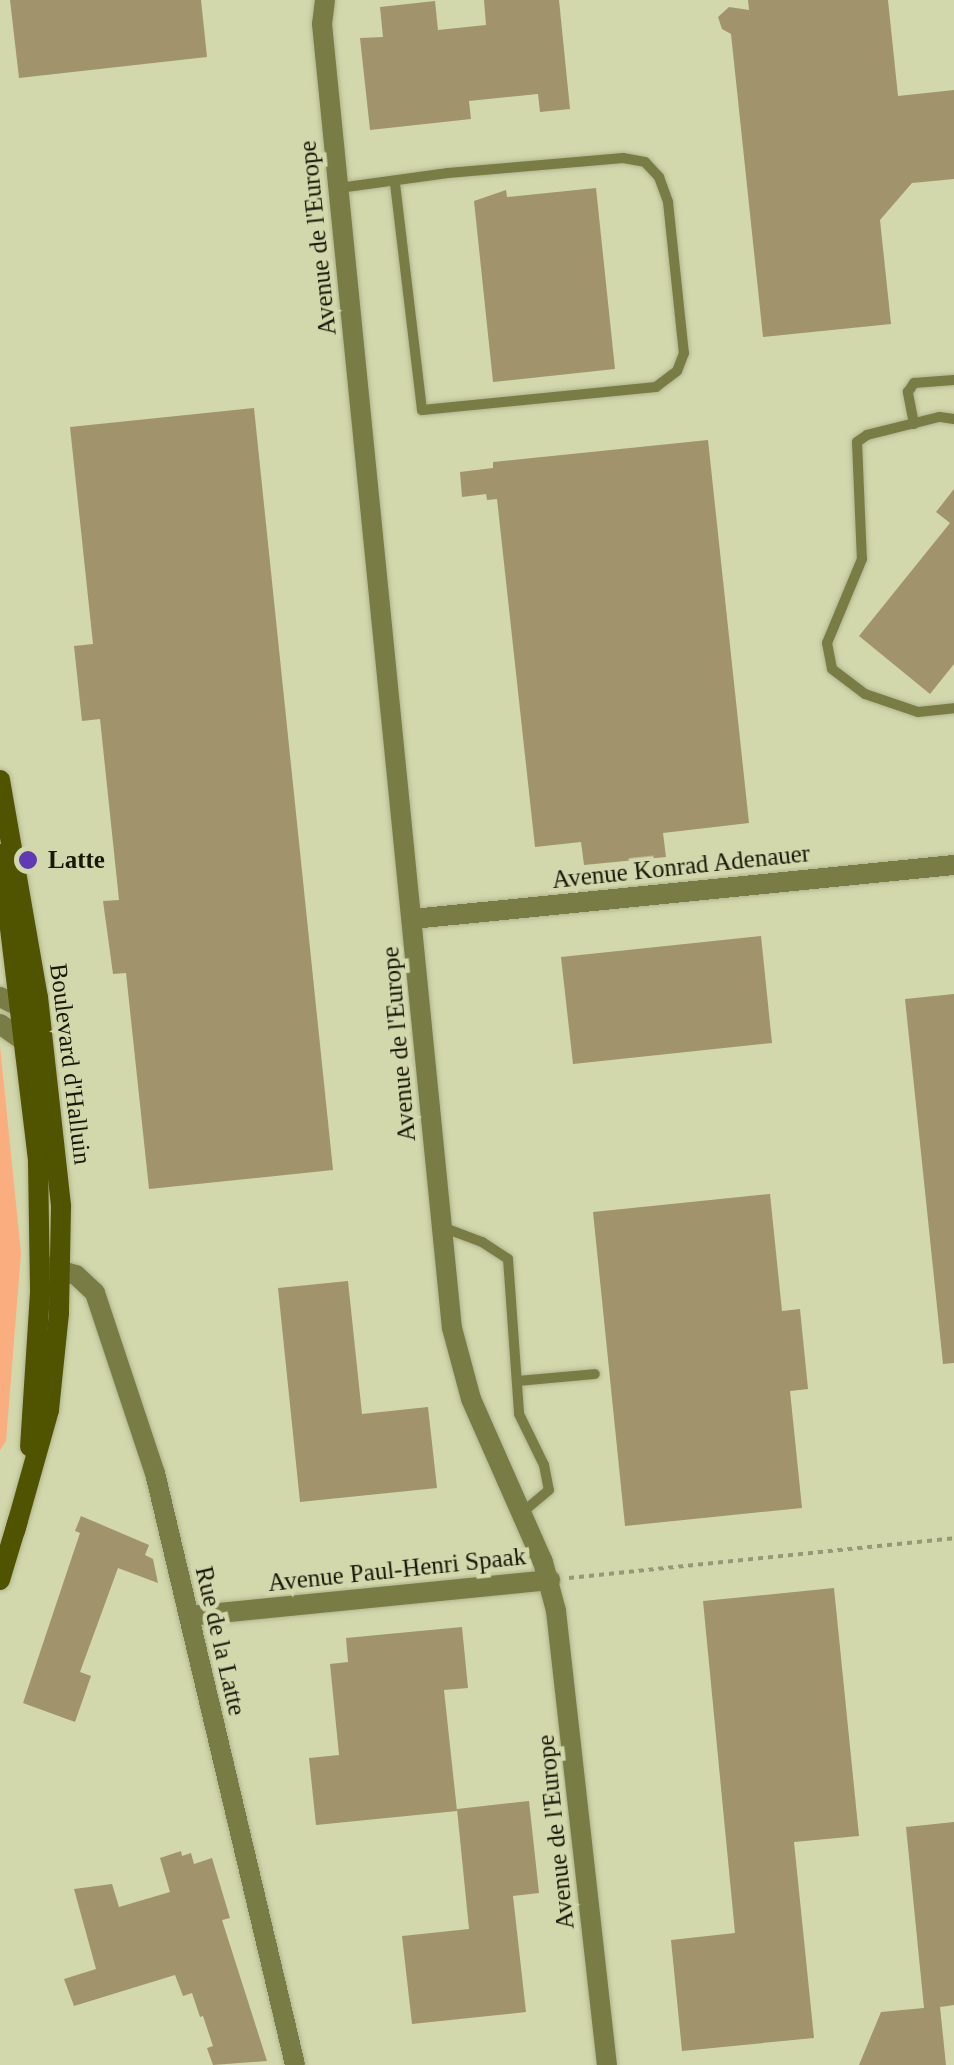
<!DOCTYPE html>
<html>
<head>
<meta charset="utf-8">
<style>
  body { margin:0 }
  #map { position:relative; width:954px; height:2065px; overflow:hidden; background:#d2d7ac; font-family:"Times New Roman",serif }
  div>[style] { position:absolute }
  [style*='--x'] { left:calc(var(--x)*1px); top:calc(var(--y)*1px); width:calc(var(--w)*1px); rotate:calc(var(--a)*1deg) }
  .green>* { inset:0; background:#faae80 }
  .building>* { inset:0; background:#a1946c }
  .path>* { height:4px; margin-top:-2px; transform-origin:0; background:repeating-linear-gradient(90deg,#959977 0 5px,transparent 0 10px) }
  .roads { filter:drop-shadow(0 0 2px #b0b58e) drop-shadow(0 0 2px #b0b58e) }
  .service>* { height:10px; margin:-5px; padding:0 5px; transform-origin:5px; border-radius:5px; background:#797d45 }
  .minor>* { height:20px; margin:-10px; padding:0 10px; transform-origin:10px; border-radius:10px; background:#797d45 }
  .secondary>* { height:20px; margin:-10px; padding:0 10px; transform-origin:10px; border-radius:10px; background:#505300 }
  .dots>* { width:28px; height:28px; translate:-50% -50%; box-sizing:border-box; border:5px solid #d2d7ac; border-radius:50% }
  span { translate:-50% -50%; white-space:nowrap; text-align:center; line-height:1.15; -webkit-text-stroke:9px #d2d7ac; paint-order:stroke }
  .street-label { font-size:25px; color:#171808 }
  .poi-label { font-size:25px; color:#171808; font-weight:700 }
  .left { translate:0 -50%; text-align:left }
</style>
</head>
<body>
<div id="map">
  <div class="green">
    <div style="clip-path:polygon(0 1046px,21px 1253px,6px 1441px,0 1450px)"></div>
  </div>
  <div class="building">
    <div style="clip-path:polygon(10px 0,201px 0,207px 57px,19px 78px)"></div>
    <div style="clip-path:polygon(484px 0,559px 0,570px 109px,540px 112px,538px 94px,469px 101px,471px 119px,370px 130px,360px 38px,383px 37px,380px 7px,435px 1px,438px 30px,486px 25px)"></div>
    <div style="clip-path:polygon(748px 0,888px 0,898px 96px,954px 90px,954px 179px,912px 183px,880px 220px,891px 324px,763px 337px,731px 34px,722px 29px,718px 17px,729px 7px,749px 10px)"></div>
    <div style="clip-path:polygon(596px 188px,615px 369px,493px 382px,474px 201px,506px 190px,507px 197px)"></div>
    <div style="clip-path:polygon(254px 408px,333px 1170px,149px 1189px,126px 973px,113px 974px,103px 901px,119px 900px,100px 719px,82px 721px,74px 646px,93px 644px,70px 427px)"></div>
    <div style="clip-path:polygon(708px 440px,749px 823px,663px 833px,666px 857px,584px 865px,581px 842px,535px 847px,497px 499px,487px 500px,486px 494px,462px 497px,460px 472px,493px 468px,493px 462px)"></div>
    <div style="clip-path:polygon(954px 489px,954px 664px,930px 694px,859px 636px,950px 523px,936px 512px)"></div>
    <div style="clip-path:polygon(761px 936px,772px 1043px,573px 1064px,561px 957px)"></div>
    <div style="clip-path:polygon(954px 994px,954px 1363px,943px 1364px,905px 999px)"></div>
    <div style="clip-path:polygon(770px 1194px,782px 1311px,800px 1309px,808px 1389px,790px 1391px,802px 1508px,625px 1526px,593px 1212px)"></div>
    <div style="clip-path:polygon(348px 1281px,362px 1414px,428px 1407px,437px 1488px,300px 1502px,278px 1288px)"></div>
    <div style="clip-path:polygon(81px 1516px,149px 1545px,145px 1555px,153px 1559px,158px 1583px,118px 1568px,80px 1672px,91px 1676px,75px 1722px,23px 1703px,80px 1533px,75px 1531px)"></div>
    <div style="clip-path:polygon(834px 1588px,859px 1836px,794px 1842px,814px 2038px,682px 2051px,671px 1940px,735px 1933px,703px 1601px)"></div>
    <div style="clip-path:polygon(462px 1627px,468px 1688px,444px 1690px,457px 1811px,316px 1825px,309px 1758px,339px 1755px,330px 1664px,348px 1662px,346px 1638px)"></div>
    <div style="clip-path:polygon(529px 1801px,539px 1893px,513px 1896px,526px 2012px,412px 2024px,402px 1936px,469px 1929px,457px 1809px)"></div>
    <div style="clip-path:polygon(954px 1822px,954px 2005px,940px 2007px,946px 2065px,859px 2065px,881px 2012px,924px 2008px,906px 1827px)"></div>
    <div style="clip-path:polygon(181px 1851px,182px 1856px,191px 1853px,194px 1864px,212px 1858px,230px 1918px,222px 1920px,267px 2061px,213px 2065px,207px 2048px,213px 2046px,203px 2016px,200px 2017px,192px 1993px,183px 1996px,175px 1975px,74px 2006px,64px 1979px,96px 1969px,74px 1889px,112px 1884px,119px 1907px,170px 1892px,160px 1858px)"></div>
  </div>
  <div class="path">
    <div style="--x:569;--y:1578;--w:387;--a:-5.9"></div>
  </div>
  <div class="roads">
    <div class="service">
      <div style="--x:339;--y:188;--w:110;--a:-7.8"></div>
      <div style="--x:448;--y:173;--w:176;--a:-4.9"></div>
      <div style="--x:623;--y:158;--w:22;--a:10"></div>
      <div style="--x:645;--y:162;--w:21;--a:47"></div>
      <div style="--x:659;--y:177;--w:27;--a:70"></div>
      <div style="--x:668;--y:202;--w:152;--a:84"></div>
      <div style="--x:684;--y:353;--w:19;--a:111"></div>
      <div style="--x:677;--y:371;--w:26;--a:143"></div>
      <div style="--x:656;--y:387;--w:235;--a:174.4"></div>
      <div style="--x:422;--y:410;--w:230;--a:-96.8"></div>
      <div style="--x:954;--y:419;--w:15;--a:-172"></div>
      <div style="--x:939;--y:417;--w:74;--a:166"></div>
      <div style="--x:867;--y:435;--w:12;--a:145"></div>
      <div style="--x:857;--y:442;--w:117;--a:87.6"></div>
      <div style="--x:862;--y:559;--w:91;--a:112.6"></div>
      <div style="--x:827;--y:643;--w:26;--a:79"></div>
      <div style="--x:832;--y:669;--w:41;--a:37.1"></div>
      <div style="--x:865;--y:694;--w:56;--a:18.8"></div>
      <div style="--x:918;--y:712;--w:36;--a:-6"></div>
      <div style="--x:914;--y:424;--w:33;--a:-101"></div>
      <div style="--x:908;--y:392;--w:11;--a:-56"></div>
      <div style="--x:914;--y:383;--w:40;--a:-4.3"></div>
      <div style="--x:442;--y:1227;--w:43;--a:20.6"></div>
      <div style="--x:482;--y:1242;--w:31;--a:33"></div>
      <div style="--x:508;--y:1259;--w:155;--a:85.9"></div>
      <div style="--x:519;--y:1414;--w:57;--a:63.9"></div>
      <div style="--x:544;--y:1465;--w:25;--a:79"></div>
      <div style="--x:549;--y:1490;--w:35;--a:140"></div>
      <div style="--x:517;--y:1381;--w:78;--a:-5.1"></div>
    </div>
    <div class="minor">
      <div style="--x:325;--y:0;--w:24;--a:97"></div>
      <div style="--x:322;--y:24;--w:1310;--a:84.31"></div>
      <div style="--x:452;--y:1328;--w:73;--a:75"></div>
      <div style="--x:471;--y:1399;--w:178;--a:66.2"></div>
      <div style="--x:543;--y:1562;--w:51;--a:75.1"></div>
      <div style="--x:556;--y:1611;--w:457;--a:83.6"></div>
      <div style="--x:413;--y:919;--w:544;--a:-5.7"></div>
      <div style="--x:0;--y:997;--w:37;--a:26"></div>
      <div style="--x:0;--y:1024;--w:43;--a:35.5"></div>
      <div style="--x:43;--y:1265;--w:34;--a:17"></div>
      <div style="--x:76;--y:1275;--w:26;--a:43"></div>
      <div style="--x:95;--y:1293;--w:190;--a:71.6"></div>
      <div style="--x:155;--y:1473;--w:608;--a:76.69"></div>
      <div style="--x:189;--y:1616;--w:363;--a:-5.7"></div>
    </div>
    <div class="secondary">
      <div style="--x:0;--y:780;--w:220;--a:80.1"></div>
      <div style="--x:38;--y:997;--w:211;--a:83.7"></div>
      <div style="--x:61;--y:1207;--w:106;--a:91.1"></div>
      <div style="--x:59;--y:1313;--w:98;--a:95.9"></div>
      <div style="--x:49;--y:1410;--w:126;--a:105.7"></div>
      <div style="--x:1;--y:854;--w:309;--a:83.1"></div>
      <div style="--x:38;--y:1161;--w:132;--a:89.1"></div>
      <div style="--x:40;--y:1293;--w:154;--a:93.7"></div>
      <div style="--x:0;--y:1580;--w:63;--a:-73.3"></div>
    </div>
  </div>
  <div class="dots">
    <div style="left:28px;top:860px;background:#5f3ab2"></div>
  </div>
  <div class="street-label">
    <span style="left:318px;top:238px;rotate:-96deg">Avenue de l'Europe</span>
    <span style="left:681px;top:867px;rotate:-6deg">Avenue Konrad Adenauer</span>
    <span style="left:399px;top:1044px;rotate:-95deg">Avenue de l'Europe</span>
    <span style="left:70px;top:1064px;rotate:83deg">Boulevard d'Halluin</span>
    <span style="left:397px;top:1570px;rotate:-6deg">Avenue Paul-Henri Spaak</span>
    <span style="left:220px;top:1641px;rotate:77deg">Rue de la Latte</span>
    <span style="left:556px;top:1832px;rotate:-96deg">Avenue de l'Europe</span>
  </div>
  <div class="poi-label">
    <span class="left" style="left:48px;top:860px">Latte</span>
  </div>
</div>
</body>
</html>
